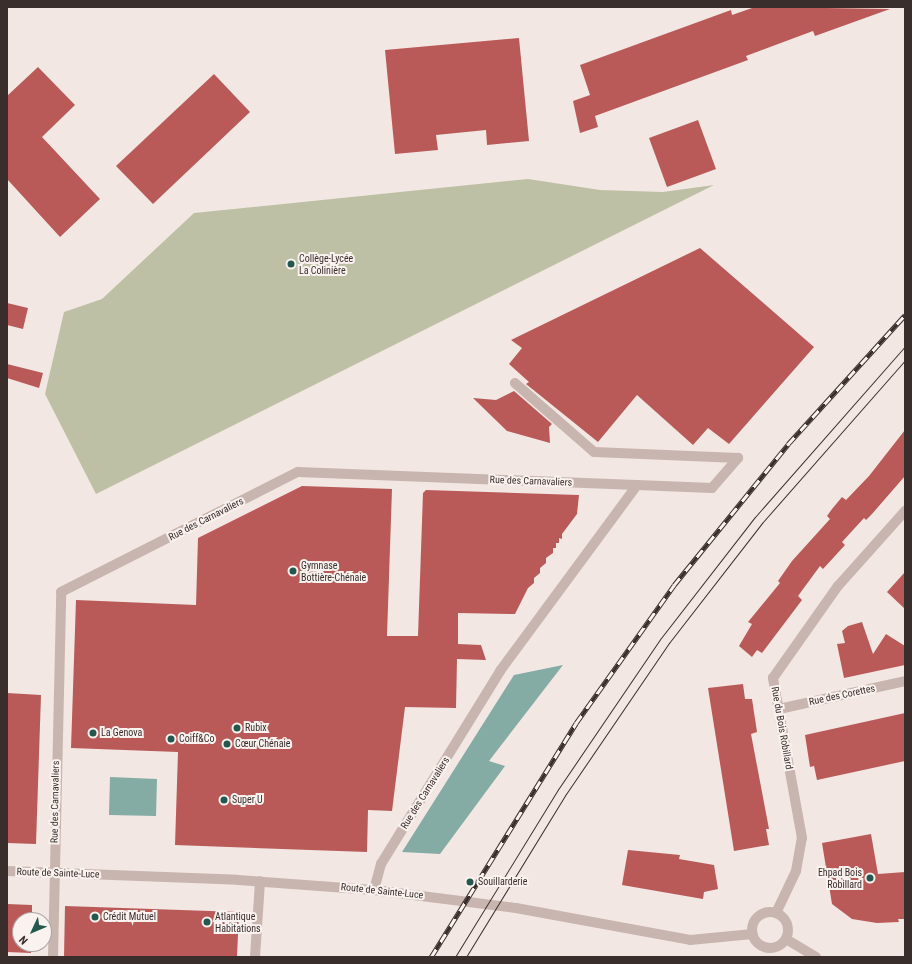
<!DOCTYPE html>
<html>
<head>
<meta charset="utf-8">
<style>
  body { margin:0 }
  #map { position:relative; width:912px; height:964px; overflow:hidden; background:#f2e7e3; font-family:"Roboto Condensed",sans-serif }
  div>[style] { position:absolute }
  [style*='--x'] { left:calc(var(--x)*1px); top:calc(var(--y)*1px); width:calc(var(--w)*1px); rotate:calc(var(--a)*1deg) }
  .green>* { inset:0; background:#bdc0a4 }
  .water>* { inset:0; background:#84aca5 }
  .building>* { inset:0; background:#ba5a58 }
  .minor>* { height:10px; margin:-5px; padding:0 5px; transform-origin:5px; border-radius:5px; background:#c9b5af }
  .minor>.ring { margin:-5px; padding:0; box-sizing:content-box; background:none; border:10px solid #c9b5af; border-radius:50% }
  .tram>* { height:1px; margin:-0.5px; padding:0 0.5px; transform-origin:0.5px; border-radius:0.5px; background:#392e2c }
  .rail>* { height:4.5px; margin-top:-2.25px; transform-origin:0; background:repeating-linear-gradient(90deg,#f9f2ef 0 9px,#392e2c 0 18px); box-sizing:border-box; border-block:1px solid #392e2c }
  .dots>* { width:11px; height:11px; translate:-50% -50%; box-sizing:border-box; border:2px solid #f9f2ef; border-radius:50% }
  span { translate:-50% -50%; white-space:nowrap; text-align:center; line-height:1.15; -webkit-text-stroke:4px #f9f2ef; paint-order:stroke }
  .poi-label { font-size:10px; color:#392e2c }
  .left { translate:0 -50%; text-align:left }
  .right { translate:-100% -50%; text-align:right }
  .street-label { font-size:10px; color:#392e2c }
  .frame { position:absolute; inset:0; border:8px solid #392e2c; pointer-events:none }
  .north { position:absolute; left:12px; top:912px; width:40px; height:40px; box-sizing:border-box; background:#f9f2ef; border:1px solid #aca4a1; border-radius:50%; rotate:226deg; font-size:11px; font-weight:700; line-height:16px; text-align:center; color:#392e2c }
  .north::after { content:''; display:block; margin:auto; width:14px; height:18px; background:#26574f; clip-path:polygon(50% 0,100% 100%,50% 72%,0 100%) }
</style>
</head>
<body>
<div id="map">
  <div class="green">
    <div style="clip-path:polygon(528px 179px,600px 190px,663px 192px,714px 185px,96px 494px,45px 394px,64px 312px,102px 299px,194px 213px)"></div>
  </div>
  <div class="water">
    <div style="clip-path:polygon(563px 665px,489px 761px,505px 766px,440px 854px,402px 852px,514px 675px)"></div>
    <div style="clip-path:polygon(110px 777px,157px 779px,156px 816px,109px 815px)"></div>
  </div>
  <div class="building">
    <div style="clip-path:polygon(755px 7px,890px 9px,815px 36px,813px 31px,746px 56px,748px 60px,595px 116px,598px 127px,580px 133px,573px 101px,590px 95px,580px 65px,731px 10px,732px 15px)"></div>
    <div style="clip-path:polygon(519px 38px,529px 141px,487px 145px,486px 130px,436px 135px,438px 150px,395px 154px,385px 50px)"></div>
    <div style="clip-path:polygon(38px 67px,75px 105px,42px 137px,100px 199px,60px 237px,7px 179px,7px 96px)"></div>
    <div style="clip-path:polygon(214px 74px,250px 112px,153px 204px,116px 166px)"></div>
    <div style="clip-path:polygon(698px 120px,716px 169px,667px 187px,649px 138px)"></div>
    <div style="clip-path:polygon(700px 248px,814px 347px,729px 444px,708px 428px,693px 445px,637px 395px,598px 442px,526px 384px,529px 382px,509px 364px,522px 348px,511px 340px)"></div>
    <div style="clip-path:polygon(7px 303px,28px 308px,23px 329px,7px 325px)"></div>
    <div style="clip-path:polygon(7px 364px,43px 373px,39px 388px,7px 378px)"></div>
    <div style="clip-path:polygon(514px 391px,552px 424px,549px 427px,550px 443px,507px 431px,473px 398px,496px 400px)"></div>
    <div style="clip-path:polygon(905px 430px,905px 476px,872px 514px,866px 520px,864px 518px,842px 542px,845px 545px,823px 569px,820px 566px,798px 596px,802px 600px,762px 653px,757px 650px,752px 657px,739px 646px,752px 624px,748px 622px,780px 583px,778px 581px,792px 561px,830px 519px,827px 516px,832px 509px,842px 497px,846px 500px,869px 476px)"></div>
    <div style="clip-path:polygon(302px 486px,392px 489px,387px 636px,418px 636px,423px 493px,426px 490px,579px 495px,577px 514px,562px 534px,562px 539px,559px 538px,559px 543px,556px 543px,556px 548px,553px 548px,553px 553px,546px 558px,546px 563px,540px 568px,540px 573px,534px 578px,534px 583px,528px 588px,515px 614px,458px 613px,458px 644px,481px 645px,486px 660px,457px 659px,456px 708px,405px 707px,392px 811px,368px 810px,367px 852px,175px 845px,178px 752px,71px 748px,76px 600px,196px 605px,198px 538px)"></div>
    <div style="clip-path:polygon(905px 572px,905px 609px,887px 592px)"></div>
    <div style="clip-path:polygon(862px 622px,873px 654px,886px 634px,905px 646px,905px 665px,844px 678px,837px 644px,845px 643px,842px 631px,848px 626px)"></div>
    <div style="clip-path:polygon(743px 684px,745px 699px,752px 699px,757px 732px,751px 734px,769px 829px,766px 829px,769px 845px,734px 851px,708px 688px)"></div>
    <div style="clip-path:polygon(7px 693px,41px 695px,36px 844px,7px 843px)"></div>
    <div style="clip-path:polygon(905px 713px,905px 761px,817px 780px,814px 766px,810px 767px,805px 735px)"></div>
    <div style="clip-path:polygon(871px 834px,878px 874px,905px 872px,905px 919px,898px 919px,899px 922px,877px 923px,852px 919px,832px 904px,822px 843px)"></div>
    <div style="clip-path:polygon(628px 850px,680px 855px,679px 859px,714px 865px,718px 889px,704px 892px,703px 899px,622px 885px)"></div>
    <div style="clip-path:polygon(7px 904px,32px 905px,32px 920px,20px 920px,20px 944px,31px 944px,31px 953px,7px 952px)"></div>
    <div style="clip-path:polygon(65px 906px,239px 912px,237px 957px,64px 957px)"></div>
  </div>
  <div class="minor">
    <div style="--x:779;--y:709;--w:129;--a:-12.5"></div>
    <div style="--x:7;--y:871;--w:231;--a:2.2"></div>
    <div style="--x:238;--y:880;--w:136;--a:4.2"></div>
    <div style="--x:374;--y:890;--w:143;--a:7.2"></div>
    <div style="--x:516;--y:908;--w:177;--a:10.4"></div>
    <div style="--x:690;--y:940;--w:63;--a:-5.4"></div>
    <div style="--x:374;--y:890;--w:27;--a:-75"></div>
    <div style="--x:381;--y:864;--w:227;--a:-58.3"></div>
    <div style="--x:500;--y:671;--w:231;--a:-53.6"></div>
    <div style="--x:637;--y:485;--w:75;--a:2.3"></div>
    <div style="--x:712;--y:488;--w:40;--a:-49"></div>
    <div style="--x:738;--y:458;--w:144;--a:-177.6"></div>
    <div style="--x:594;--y:452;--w:105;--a:-138.9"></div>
    <div class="ring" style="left:752px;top:912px;width:26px;height:26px"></div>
    <div style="--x:776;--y:913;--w:47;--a:-64.5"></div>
    <div style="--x:796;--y:871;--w:34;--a:-80"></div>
    <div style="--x:802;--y:838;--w:163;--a:-100.3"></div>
    <div style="--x:773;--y:678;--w:113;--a:-54.8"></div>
    <div style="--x:838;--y:586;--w:101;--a:-48.2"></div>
    <div style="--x:786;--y:939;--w:35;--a:31"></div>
    <div style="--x:53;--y:957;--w:365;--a:-88.7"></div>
    <div style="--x:61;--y:592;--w:266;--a:-26.9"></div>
    <div style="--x:298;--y:472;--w:339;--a:2.2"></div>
    <div style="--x:255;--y:957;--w:76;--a:-86.2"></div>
  </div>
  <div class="tram">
    <div style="--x:455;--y:957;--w:198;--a:-58.4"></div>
    <div style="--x:559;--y:788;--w:181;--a:-55.8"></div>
    <div style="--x:661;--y:638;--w:153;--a:-52.2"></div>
    <div style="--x:755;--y:517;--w:227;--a:-48.7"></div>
    <div style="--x:466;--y:957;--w:191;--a:-58.5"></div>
    <div style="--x:566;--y:794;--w:183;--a:-55.7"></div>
    <div style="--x:669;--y:643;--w:152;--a:-52.2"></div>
    <div style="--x:762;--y:523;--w:217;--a:-48.7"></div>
  </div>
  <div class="rail">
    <div style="--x:431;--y:957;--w:275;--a:-58.2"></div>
    <div style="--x:576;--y:723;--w:169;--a:-54.6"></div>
    <div style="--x:674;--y:585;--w:181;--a:-51"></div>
    <div style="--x:788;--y:444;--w:174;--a:-47.8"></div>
  </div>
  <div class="dots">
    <div style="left:291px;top:264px;background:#26574f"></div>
    <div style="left:293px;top:571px;background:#26574f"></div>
    <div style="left:237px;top:728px;background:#26574f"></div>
    <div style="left:93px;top:733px;background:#26574f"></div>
    <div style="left:171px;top:739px;background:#26574f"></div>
    <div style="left:227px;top:744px;background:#26574f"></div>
    <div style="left:224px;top:800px;background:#26574f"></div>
    <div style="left:870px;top:878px;background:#26574f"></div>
    <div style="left:470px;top:882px;background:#26574f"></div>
    <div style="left:95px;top:917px;background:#26574f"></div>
    <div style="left:207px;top:922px;background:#26574f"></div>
  </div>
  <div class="poi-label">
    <span class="left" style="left:299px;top:264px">Collège-Lycée<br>La Colinière</span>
    <span class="left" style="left:301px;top:571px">Gymnase<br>Bottière-Chénaie</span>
    <span class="left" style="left:245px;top:728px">Rubix</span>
    <span class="left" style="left:101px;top:733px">La Genova</span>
    <span class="left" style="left:179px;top:739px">Coiff&amp;Co</span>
    <span class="left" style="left:235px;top:744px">Cœur Chénaie</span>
    <span class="left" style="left:232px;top:800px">Super U</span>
    <span class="right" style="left:862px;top:878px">Ehpad Bois<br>Robillard</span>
    <span class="left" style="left:478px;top:882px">Souillarderie</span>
    <span class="left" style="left:215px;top:922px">Atlantique<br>Habitations</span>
    <span class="left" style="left:103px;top:917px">Crédit Mutuel</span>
  </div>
  <div class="street-label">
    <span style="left:531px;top:481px;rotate:2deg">Rue des Carnavaliers</span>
    <span style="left:206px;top:519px;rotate:-27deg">Rue des Carnavaliers</span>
    <span style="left:842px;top:695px;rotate:-12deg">Rue des Corettes</span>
    <span style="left:782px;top:728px;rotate:80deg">Rue du Bois Robillard</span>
    <span style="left:425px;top:793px;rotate:-58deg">Rue des Carnavaliers</span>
    <span style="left:55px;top:802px;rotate:-89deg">Rue des Carnavaliers</span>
    <span style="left:58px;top:873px;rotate:2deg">Route de Sainte-Luce</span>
    <span style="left:382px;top:891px;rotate:6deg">Route de Sainte-Luce</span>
  </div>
  <div class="frame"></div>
  <div class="north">N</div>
</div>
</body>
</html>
